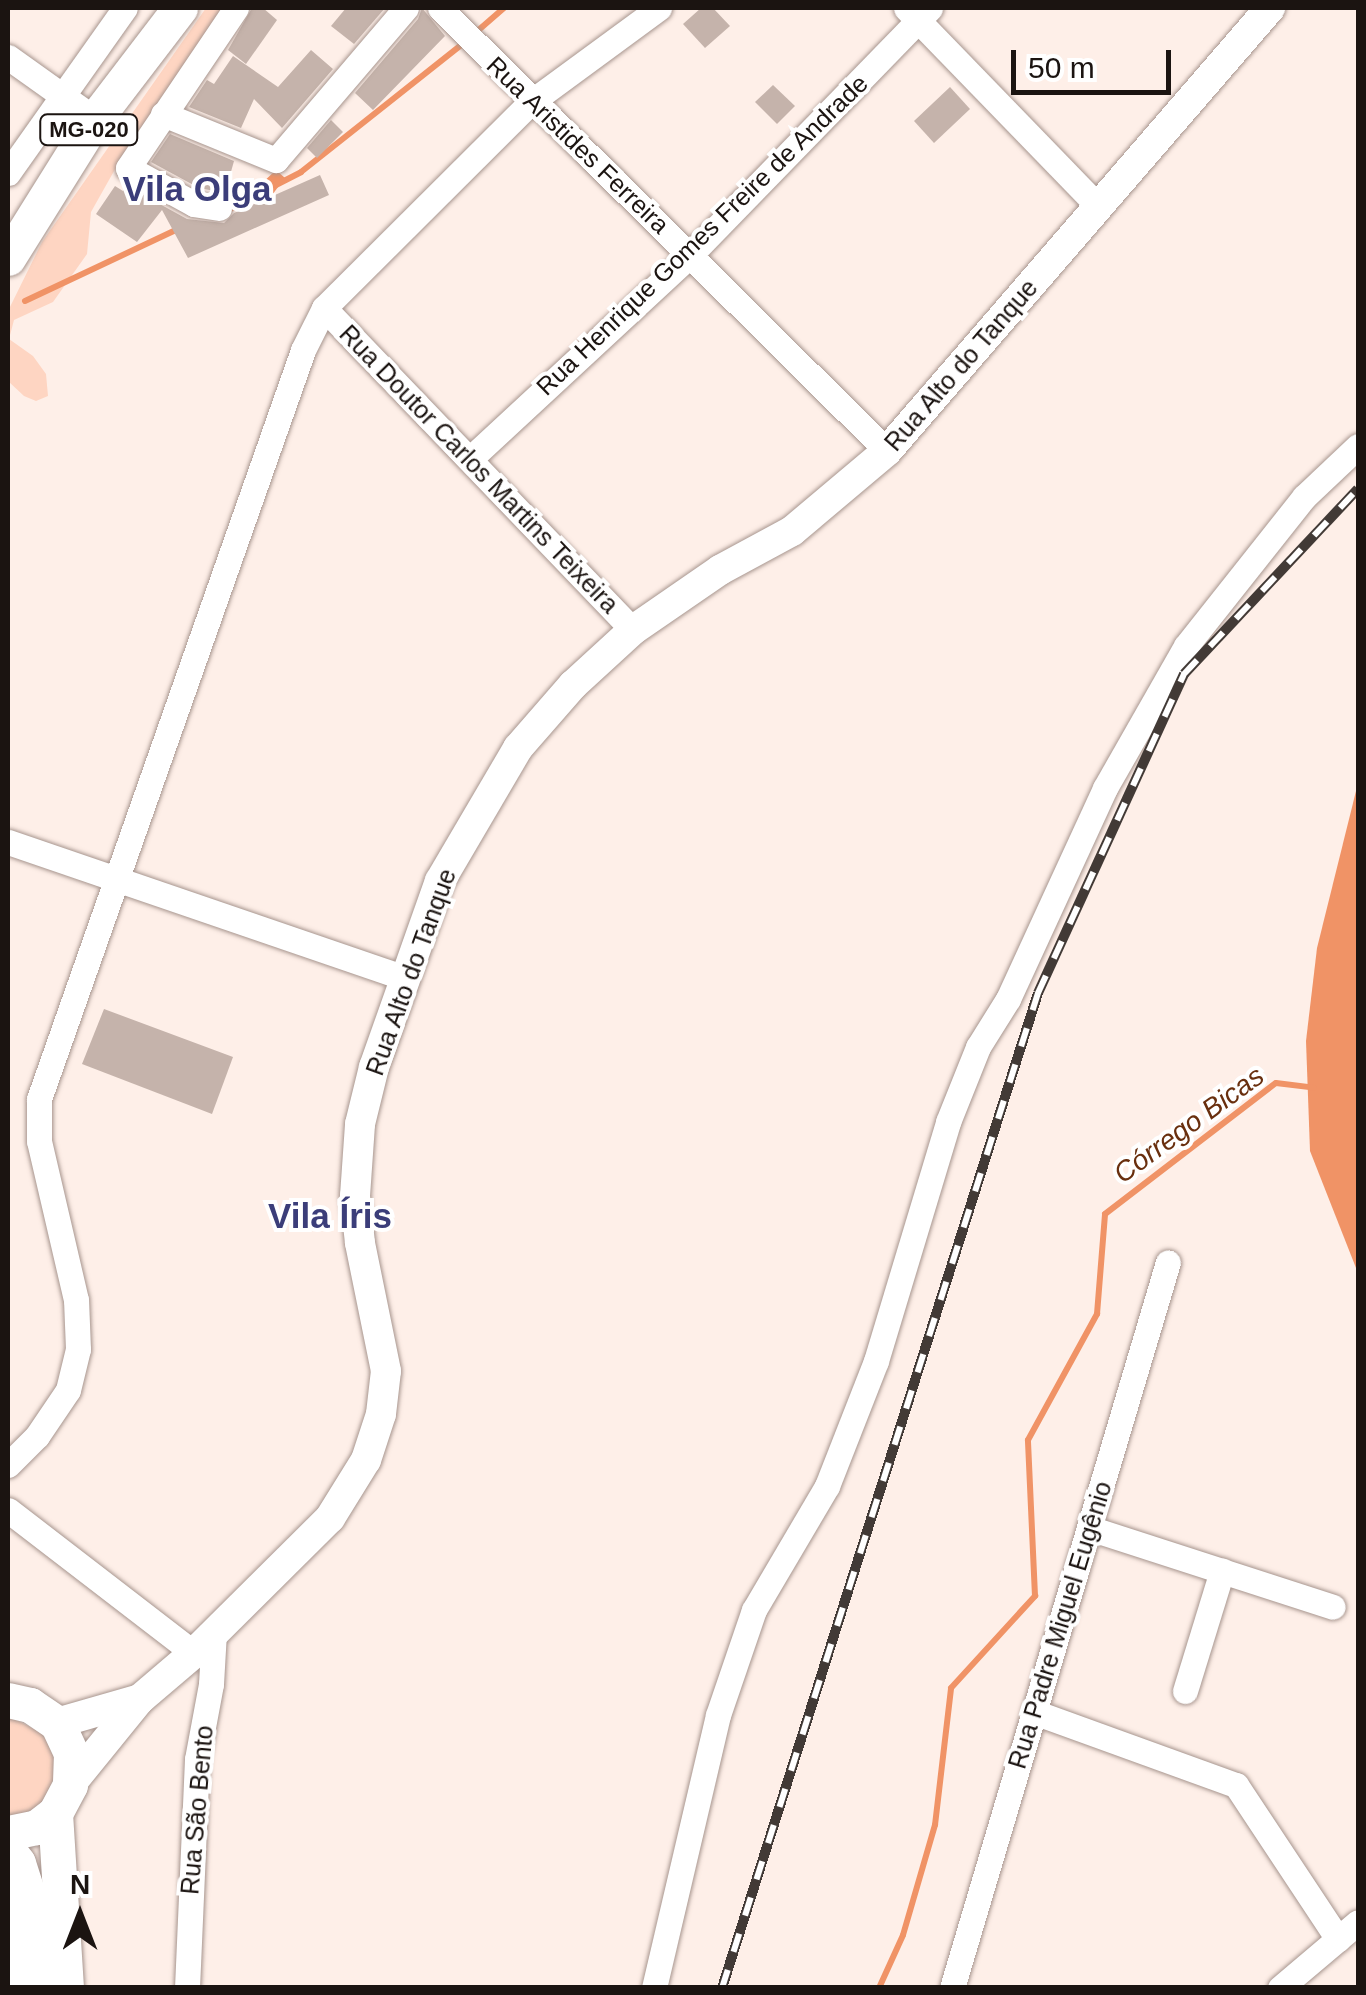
<!DOCTYPE html>
<html>
<head>
<meta charset="utf-8">
<style>
  body { margin:0 }
  #map { position:relative; width:1366px; height:1995px; overflow:hidden; background:#feefe8; font-family:Helvetica,sans-serif }
  div>[style] { position:absolute }
  [style*='--x'] { left:calc(var(--x)*1px); top:calc(var(--y)*1px); width:calc(var(--w)*1px); rotate:calc(var(--a)*1deg) }
  .green>* { inset:0; background:#fed5c2 }
  .water>* { inset:0; background:#f09366 }
  .stream>* { height:6px; margin:-3px; padding:0 3px; transform-origin:3px; border-radius:3px; background:#f09366 }
  .building>* { inset:0; background:#c5b3ab }
  .roads { filter:drop-shadow(0 0 2px #a7958e) drop-shadow(0 0 2px #a7958e) }
  .minor>* { height:25px; margin:-12.5px; padding:0 12.5px; transform-origin:12.5px; border-radius:12.5px; background:#fff }
  .major>* { height:30px; margin:-15px; padding:0 15px; transform-origin:15px; border-radius:15px; background:#fff }
  .highway>* { height:35px; margin:-17.5px; padding:0 17.5px; transform-origin:17.5px; border-radius:17.5px; background:#fff }
  .rail>* { height:10px; margin-top:-5px; transform-origin:0; background:repeating-linear-gradient(90deg,#fff 0 19px,#423a36 0 38px); box-sizing:border-box; border-block:2px solid #423a36 }
  span { translate:-50% -50%; white-space:nowrap; text-align:center; line-height:1.15; -webkit-text-stroke:8px #fff; paint-order:stroke }
  .shield-label span { padding:2px 8px; background:#fff; border:2px solid; border-radius:8px; -webkit-text-stroke-width:0 }
  .shield-label { font-size:22px; color:#1b1411; font-weight:700 }
  .street-label { font-size:25px; color:#1b1411 }
  .water-label { font-size:28px; color:#692f0e; font-style:italic }
  .district-label { font-size:35px; color:#3b3d79; font-weight:700 }
  .frame { position:absolute; inset:0; border:10px solid #1b1411; pointer-events:none }
  .north { position:absolute; left:30px; top:1865px; width:100px; height:100px; -webkit-text-stroke:8px #fff; paint-order:stroke; rotate:0deg; font-size:28px; font-weight:700; line-height:40px; text-align:center; color:#1b1411 }
  .north::after { content:''; display:block; margin:auto; width:35px; height:45px; background:#1b1411; clip-path:polygon(50% 0,100% 100%,50% 72%,0 100%) }
  .scale { position:absolute; left:1011px; top:50px; width:160px; height:45px; box-sizing:border-box; border:5px solid #1b1411; border-top:0; padding-left:12px; font-size:30px; line-height:35px; white-space:nowrap; color:#1b1411; -webkit-text-stroke:8px #fff; paint-order:stroke }
</style>
</head>
<body>
<div id="map">
  <div class="green">
    <div style="clip-path:polygon(206px 8px,228px 8px,118px 164px,91px 212px,87px 254px,53px 302px,14px 320px,9px 339px,33px 356px,46px 374px,48px 396px,36px 401px,24px 396px,8px 381px,8px 311px,42px 242px)"></div>
    <div style="clip-path:polygon(8px 1716px,44px 1734px,56px 1763px,55px 1776px,43px 1801px,33px 1810px,8px 1819px)"></div>
  </div>
  <div class="water">
    <div style="clip-path:polygon(276px 170px,285px 178px,272px 195px,226px 214px,223px 208px,233px 195px,261px 184px)"></div>
    <div style="clip-path:polygon(1358px 783px,1358px 1273px,1310px 1151px,1306px 1041px,1317px 948px)"></div>
  </div>
  <div class="stream">
    <div style="--x:474;--y:34;--w:40;--a:-41"></div>
    <div style="--x:276;--y:185;--w:28;--a:-27"></div>
    <div style="--x:301;--y:172;--w:209;--a:-38.4"></div>
    <div style="--x:25;--y:301;--w:169;--a:-25.2"></div>
    <div style="--x:879;--y:1988;--w:58;--a:-65.6"></div>
    <div style="--x:903;--y:1935;--w:115;--a:-73.8"></div>
    <div style="--x:935;--y:1825;--w:138;--a:-83.3"></div>
    <div style="--x:951;--y:1688;--w:125;--a:-47.6"></div>
    <div style="--x:1035;--y:1596;--w:156;--a:-92.6"></div>
    <div style="--x:1028;--y:1440;--w:144;--a:-61.3"></div>
    <div style="--x:1097;--y:1314;--w:100;--a:-85.4"></div>
    <div style="--x:1105;--y:1214;--w:215;--a:-37.5"></div>
    <div style="--x:1276;--y:1083;--w:38;--a:7"></div>
  </div>
  <div class="building">
    <div style="clip-path:polygon(252px 8px,263px 8px,277px 20px,246px 64px,228px 50px)"></div>
    <div style="clip-path:polygon(346px 8px,385px 8px,354px 44px,331px 26px)"></div>
    <div style="clip-path:polygon(422px 8px,445px 36px,373px 110px,355px 93px,418px 19px)"></div>
    <div style="clip-path:polygon(701px 8px,713px 8px,730px 26px,705px 48px,683px 24px)"></div>
    <div style="clip-path:polygon(311px 50px,333px 69px,282px 128px,254px 99px,241px 128px,189px 107px,207px 80px,214px 84px,233px 56px,278px 87px)"></div>
    <div style="clip-path:polygon(773px 85px,795px 106px,777px 124px,755px 102px)"></div>
    <div style="clip-path:polygon(950px 87px,970px 109px,934px 143px,914px 121px)"></div>
    <div style="clip-path:polygon(331px 120px,343px 132px,317px 158px,307px 148px)"></div>
    <div style="clip-path:polygon(170px 134px,234px 161px,225px 193px,199px 188px,151px 162px)"></div>
    <div style="clip-path:polygon(320px 175px,329px 195px,188px 258px,162px 210px,137px 242px,96px 214px,115px 186px,123px 191px,127px 186px,187px 219px,224px 223px,234px 213px)"></div>
    <div style="clip-path:polygon(104px 1009px,233px 1057px,212px 1114px,82px 1064px)"></div>
  </div>
  <div class="roads">
    <div class="minor">
      <div style="--x:440;--y:8;--w:629;--a:44.74"></div>
      <div style="--x:906;--y:8;--w:277;--a:45.9"></div>
      <div style="--x:8;--y:57;--w:107;--a:35.5"></div>
      <div style="--x:163;--y:114;--w:122;--a:22.2"></div>
      <div style="--x:276;--y:160;--w:200;--a:-49.5"></div>
      <div style="--x:8;--y:173;--w:202;--a:-54.7"></div>
      <div style="--x:219;--y:208;--w:25;--a:-171"></div>
      <div style="--x:194;--y:204;--w:75;--a:-151.4"></div>
      <div style="--x:128;--y:168;--w:193;--a:-56"></div>
      <div style="--x:324;--y:308;--w:446;--a:46.2"></div>
      <div style="--x:471;--y:458;--w:300;--a:-42.8"></div>
      <div style="--x:691;--y:254;--w:343;--a:-45.8"></div>
      <div style="--x:8;--y:842;--w:420;--a:18.9"></div>
      <div style="--x:8;--y:1465;--w:41;--a:-45"></div>
      <div style="--x:37;--y:1436;--w:55;--a:-56"></div>
      <div style="--x:68;--y:1390;--w:42;--a:-76.3"></div>
      <div style="--x:78;--y:1349;--w:49;--a:-92.3"></div>
      <div style="--x:76;--y:1300;--w:163;--a:-103.1"></div>
      <div style="--x:39;--y:1141;--w:42;--a:-90"></div>
      <div style="--x:39;--y:1099;--w:794;--a:-70.58"></div>
      <div style="--x:303;--y:350;--w:47;--a:-63.4"></div>
      <div style="--x:324;--y:308;--w:292;--a:-44.9"></div>
      <div style="--x:531;--y:102;--w:159;--a:-36.3"></div>
      <div style="--x:8;--y:1510;--w:235;--a:37.6"></div>
      <div style="--x:1089;--y:1528;--w:256;--a:17.9"></div>
      <div style="--x:1185;--y:1691;--w:126;--a:-72.9"></div>
      <div style="--x:1034;--y:1712;--w:215;--a:19.9"></div>
      <div style="--x:1236;--y:1785;--w:185;--a:56.5"></div>
      <div style="--x:8;--y:1900;--w:88;--a:84.8"></div>
      <div style="--x:187;--y:1988;--w:229;--a:-87.5"></div>
      <div style="--x:197;--y:1759;--w:76;--a:-79.4"></div>
      <div style="--x:211;--y:1684;--w:52;--a:-86.7"></div>
      <div style="--x:654;--y:1988;--w:280;--a:-76.8"></div>
      <div style="--x:718;--y:1715;--w:111;--a:-71.1"></div>
      <div style="--x:754;--y:1610;--w:144;--a:-59.5"></div>
      <div style="--x:827;--y:1486;--w:134;--a:-68.6"></div>
      <div style="--x:876;--y:1361;--w:250;--a:-73.2"></div>
      <div style="--x:948;--y:1122;--w:81;--a:-68.2"></div>
      <div style="--x:978;--y:1047;--w:57;--a:-58"></div>
      <div style="--x:1008;--y:999;--w:232;--a:-65.3"></div>
      <div style="--x:1105;--y:788;--w:163;--a:-60.3"></div>
      <div style="--x:1186;--y:646;--w:190;--a:-51.6"></div>
      <div style="--x:1304;--y:497;--w:74;--a:-43.4"></div>
      <div style="--x:952;--y:1988;--w:757;--a:-73.43"></div>
      <div style="--x:1280;--y:1988;--w:102;--a:-40.2"></div>
    </div>
    <div class="major">
      <div style="--x:57;--y:1723;--w:86;--a:-16.1"></div>
      <div style="--x:70;--y:1785;--w:111;--a:-50.9"></div>
      <div style="--x:140;--y:1699;--w:71;--a:-40.4"></div>
      <div style="--x:194;--y:1653;--w:192;--a:-44.8"></div>
      <div style="--x:330;--y:1518;--w:68;--a:-58.2"></div>
      <div style="--x:366;--y:1460;--w:48;--a:-71.9"></div>
      <div style="--x:381;--y:1414;--w:43;--a:-83.4"></div>
      <div style="--x:386;--y:1371;--w:131;--a:-101.5"></div>
      <div style="--x:360;--y:1243;--w:47;--a:-96.1"></div>
      <div style="--x:355;--y:1196;--w:72;--a:-86"></div>
      <div style="--x:360;--y:1124;--w:59;--a:-76.2"></div>
      <div style="--x:374;--y:1067;--w:197;--a:-70.5"></div>
      <div style="--x:440;--y:881;--w:154;--a:-59.6"></div>
      <div style="--x:518;--y:748;--w:84;--a:-48.9"></div>
      <div style="--x:573;--y:685;--w:81;--a:-42.5"></div>
      <div style="--x:633;--y:630;--w:106;--a:-34.6"></div>
      <div style="--x:720;--y:570;--w:82;--a:-28.4"></div>
      <div style="--x:792;--y:531;--w:124;--a:-40.1"></div>
      <div style="--x:887;--y:451;--w:586;--a:-49.15"></div>
    </div>
    <div class="highway">
      <div style="--x:8;--y:258;--w:164;--a:-58"></div>
      <div style="--x:95;--y:119;--w:140;--a:-52.6"></div>
      <div style="--x:8;--y:1700;--w:23;--a:13"></div>
      <div style="--x:30;--y:1705;--w:32;--a:34"></div>
      <div style="--x:57;--y:1723;--w:33;--a:65"></div>
      <div style="--x:71;--y:1753;--w:32;--a:92"></div>
      <div style="--x:70;--y:1785;--w:32;--a:118"></div>
      <div style="--x:55;--y:1813;--w:23;--a:142"></div>
      <div style="--x:37;--y:1827;--w:30;--a:168"></div>
      <div style="--x:55;--y:1813;--w:175;--a:86.4"></div>
      <div style="--x:8;--y:1850;--w:16;--a:52"></div>
      <div style="--x:18;--y:1863;--w:49;--a:72.3"></div>
      <div style="--x:33;--y:1910;--w:78;--a:85.6"></div>
    </div>
  </div>
  <div class="rail">
    <div style="--x:722;--y:1988;--w:1044;--a:-72.38"></div>
    <div style="--x:1038;--y:993;--w:351;--a:-65.4"></div>
    <div style="--x:1184;--y:674;--w:254;--a:-46.8"></div>
  </div>
  <div class="shield-label">
    <span style="left:89px;top:130px">MG-020</span>
  </div>
  <div class="street-label">
    <span style="left:578px;top:145px;rotate:44deg">Rua Aristides Ferreira</span>
    <span style="left:702px;top:235px;rotate:-44deg">Rua Henrique Gomes Freire de Andrade</span>
    <span style="left:961px;top:365px;rotate:-49deg">Rua Alto do Tanque</span>
    <span style="left:479px;top:469px;rotate:46deg">Rua Doutor Carlos Martins Teixeira</span>
    <span style="left:411px;top:972px;rotate:-70deg">Rua Alto do Tanque</span>
    <span style="left:1060px;top:1625px;rotate:-73deg">Rua Padre Miguel Eugênio</span>
    <span style="left:197px;top:1810px;rotate:-85deg">Rua São Bento</span>
  </div>
  <div class="water-label">
    <span style="left:1189px;top:1125px;rotate:-36deg">Córrego Bicas</span>
  </div>
  <div class="district-label">
    <span style="left:197px;top:189px">Vila Olga</span>
    <span style="left:330px;top:1216px">Vila Íris</span>
  </div>
  <div class="frame"></div>
  <div class="north">N</div>
  <div class="scale">50 m</div>
</div>
</body>
</html>
